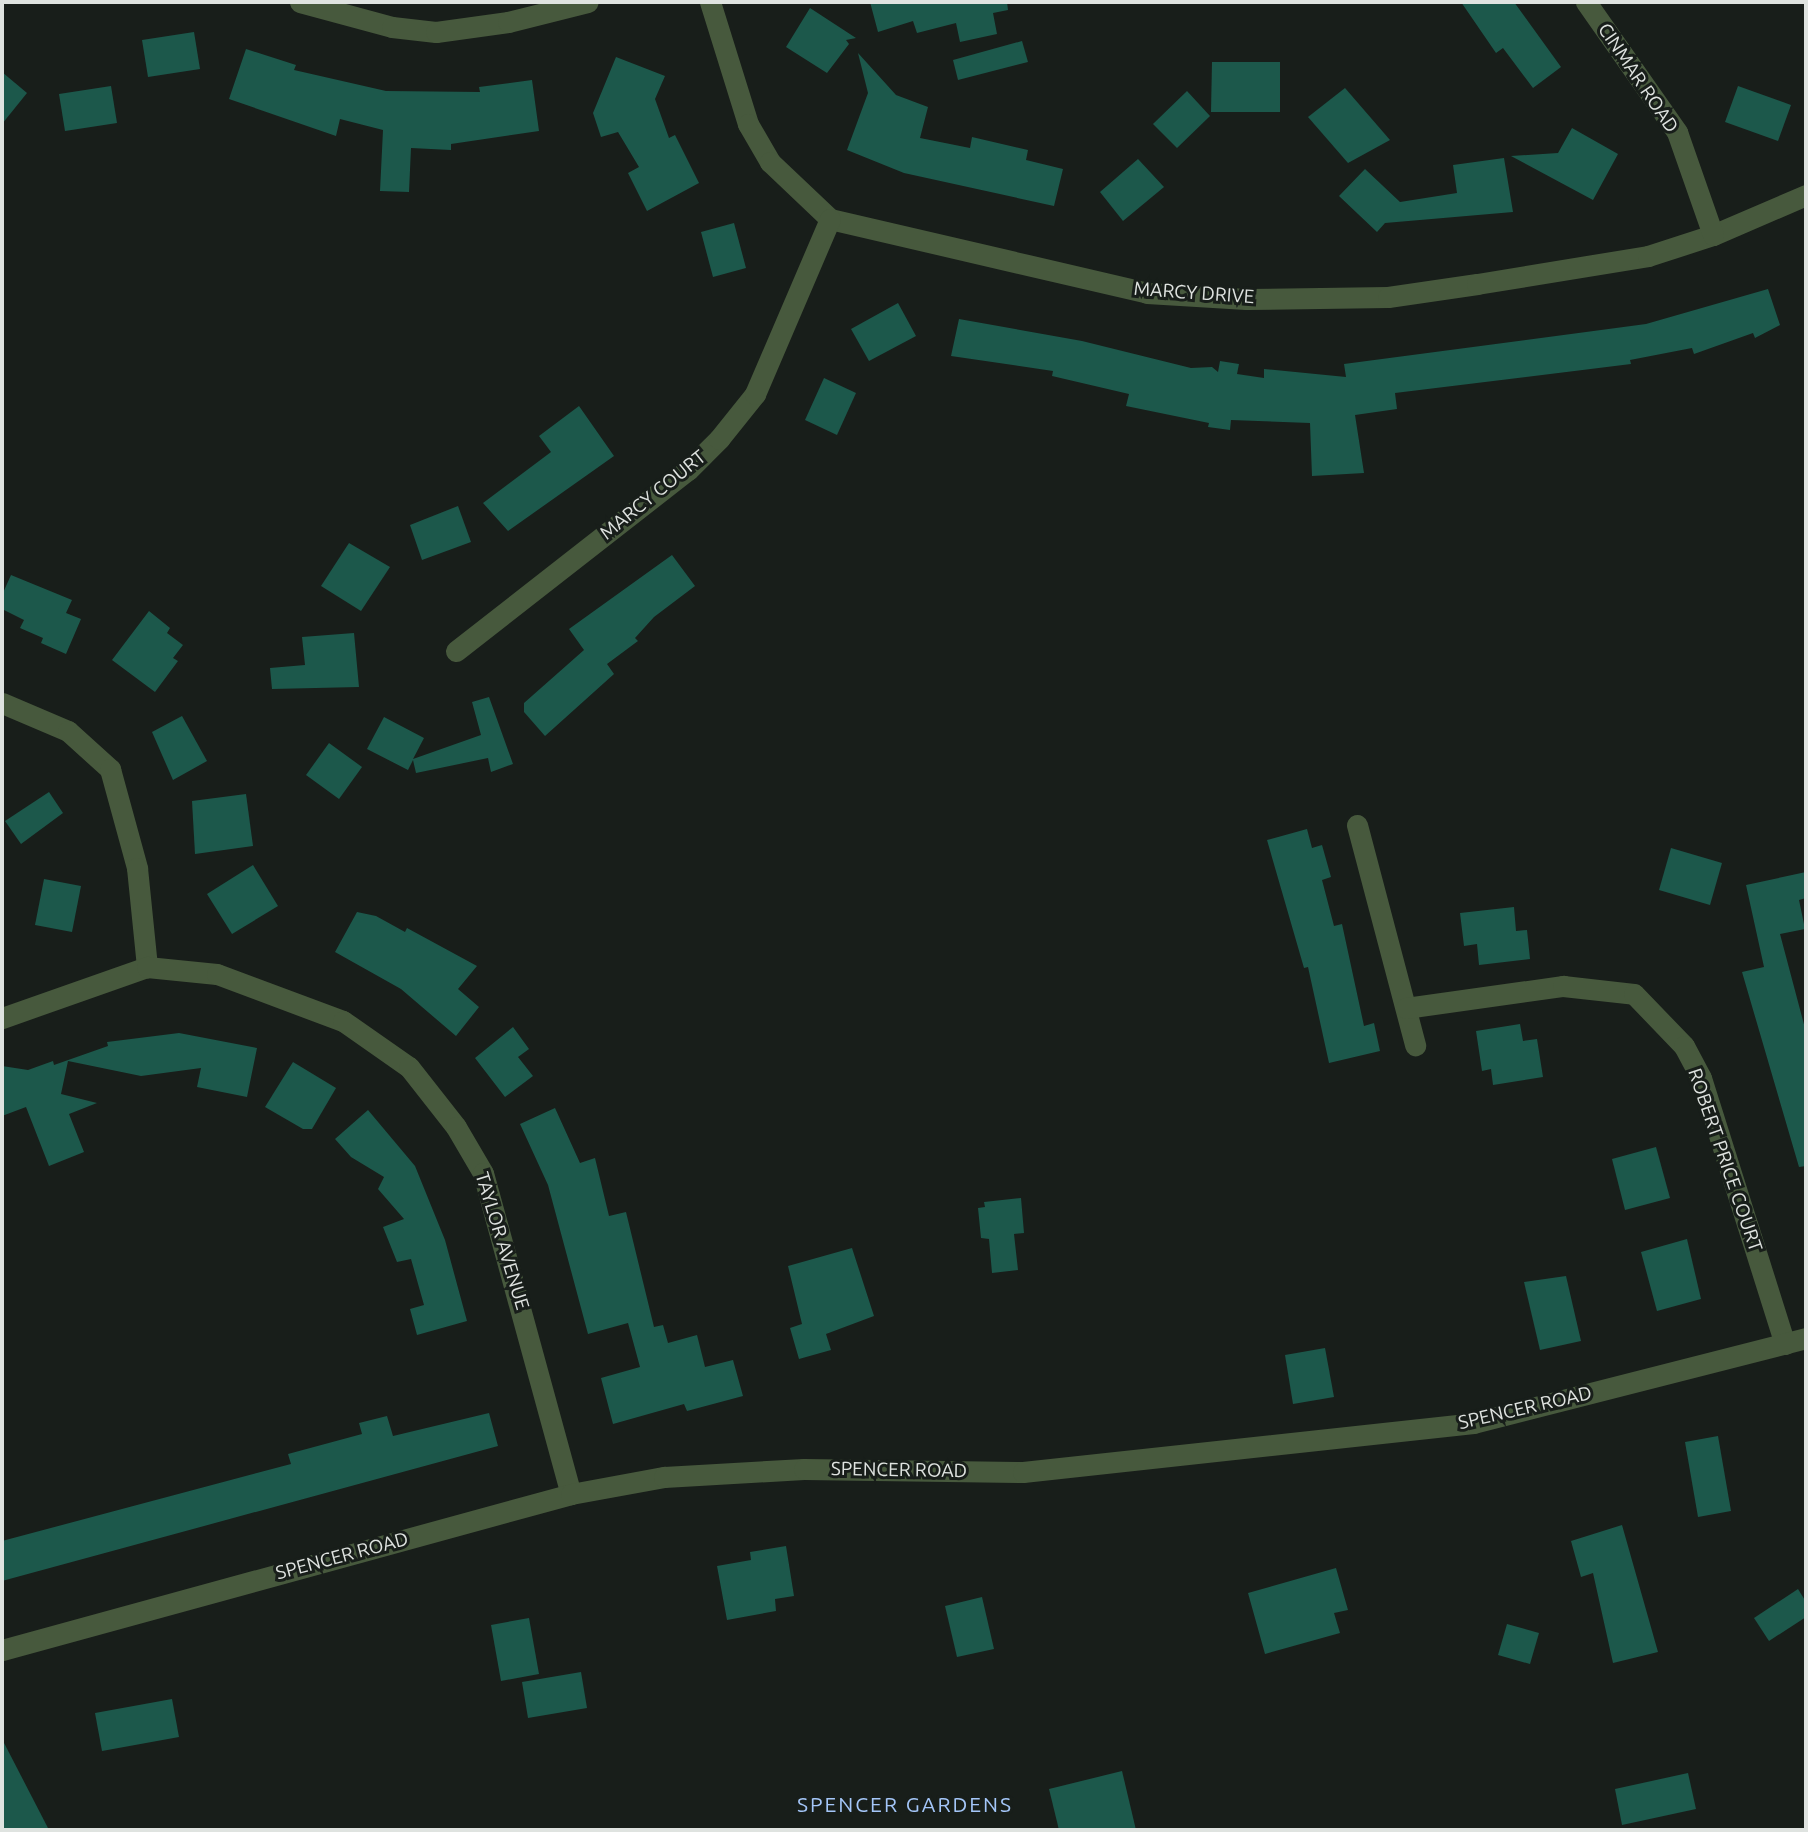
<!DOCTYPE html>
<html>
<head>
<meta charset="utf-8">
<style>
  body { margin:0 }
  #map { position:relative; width:1808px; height:1832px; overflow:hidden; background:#181e1a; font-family:Ubuntu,sans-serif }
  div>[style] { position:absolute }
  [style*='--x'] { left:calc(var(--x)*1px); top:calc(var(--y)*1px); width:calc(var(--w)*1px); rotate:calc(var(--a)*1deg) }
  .building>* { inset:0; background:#1c584b }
  .street>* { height:21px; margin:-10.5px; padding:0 10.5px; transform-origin:10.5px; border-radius:10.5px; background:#47593d }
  span { translate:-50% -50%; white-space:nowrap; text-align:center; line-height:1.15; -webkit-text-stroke:6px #181e1a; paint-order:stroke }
  .street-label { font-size:19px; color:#dfe3e0 }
  .neighbourhood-label { font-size:21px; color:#a4c6f8; letter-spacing:2px }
  .frame { position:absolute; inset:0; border:4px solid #dfe3e0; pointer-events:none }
</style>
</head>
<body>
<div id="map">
  <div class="building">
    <div style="clip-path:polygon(870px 2px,1007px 2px,1008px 10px,993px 13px,997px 34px,960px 42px,956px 23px,917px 33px,913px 21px,878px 32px)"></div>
    <div style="clip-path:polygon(1461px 2px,1514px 2px,1561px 67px,1533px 88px,1503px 48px,1496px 53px)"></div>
    <div style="clip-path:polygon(810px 8px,856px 38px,846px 40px,849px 44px,827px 73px,786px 47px)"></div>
    <div style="clip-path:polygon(194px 32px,200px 69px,148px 77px,142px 40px)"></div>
    <div style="clip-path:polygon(1022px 41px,1028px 62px,958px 80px,953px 60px)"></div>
    <div style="clip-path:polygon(246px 49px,296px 65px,294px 70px,386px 91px,480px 92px,479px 87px,532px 80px,539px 131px,451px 144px,451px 150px,411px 148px,409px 192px,380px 191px,383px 130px,340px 119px,336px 136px,229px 99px)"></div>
    <div style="clip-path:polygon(858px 53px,896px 95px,928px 107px,920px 138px,970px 148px,972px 137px,1028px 150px,1026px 160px,1063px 169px,1054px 206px,904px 173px,847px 150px,868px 93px)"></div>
    <div style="clip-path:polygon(616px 57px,665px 76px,655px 99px,669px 138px,675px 135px,699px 183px,647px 211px,628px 173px,639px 167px,618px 132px,601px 137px,593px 113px)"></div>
    <div style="clip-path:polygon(1212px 62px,1280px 62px,1280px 112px,1211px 112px)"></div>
    <div style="clip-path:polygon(2px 72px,27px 93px,2px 124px)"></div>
    <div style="clip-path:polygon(111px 86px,117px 123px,65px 131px,59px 94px)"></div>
    <div style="clip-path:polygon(1738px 86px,1791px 105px,1778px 141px,1725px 122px)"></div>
    <div style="clip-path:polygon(1345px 88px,1390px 140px,1348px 163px,1308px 117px)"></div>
    <div style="clip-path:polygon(1187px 91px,1210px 116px,1177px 148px,1153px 124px)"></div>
    <div style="clip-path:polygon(1572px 128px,1618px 154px,1593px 200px,1511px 156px,1558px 153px)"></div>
    <div style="clip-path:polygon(1504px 158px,1513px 212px,1385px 223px,1377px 232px,1339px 196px,1365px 169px,1400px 202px,1457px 193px,1453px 165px)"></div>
    <div style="clip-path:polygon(1138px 159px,1164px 187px,1123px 221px,1100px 192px)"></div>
    <div style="clip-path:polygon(734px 223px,746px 268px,713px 277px,701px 232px)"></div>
    <div style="clip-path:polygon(1768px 289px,1780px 325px,1755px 338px,1753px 333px,1694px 354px,1692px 348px,1630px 360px,1631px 364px,1395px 393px,1397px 409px,1355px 415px,1364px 473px,1312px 476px,1310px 423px,1231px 420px,1230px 430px,1208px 427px,1209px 423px,1126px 406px,1129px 394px,1052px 376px,1053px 371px,951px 356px,959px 319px,1082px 341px,1191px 368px,1212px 367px,1218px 372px,1220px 361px,1239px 364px,1237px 374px,1264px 378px,1264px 369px,1346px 377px,1344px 364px,1646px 324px)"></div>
    <div style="clip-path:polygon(898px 303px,916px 336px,869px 361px,851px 329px)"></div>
    <div style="clip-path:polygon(824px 378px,856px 393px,837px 435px,805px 420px)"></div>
    <div style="clip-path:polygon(579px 406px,614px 456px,508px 531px,483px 503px,551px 452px,539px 436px)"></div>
    <div style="clip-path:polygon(458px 506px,471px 542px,422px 560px,410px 525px)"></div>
    <div style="clip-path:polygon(349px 543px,390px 567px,361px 611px,321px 586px)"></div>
    <div style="clip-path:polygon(672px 555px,695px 586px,654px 617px,635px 638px,638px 641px,607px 664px,614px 674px,545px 736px,524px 712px,524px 703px,584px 650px,569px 629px)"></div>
    <div style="clip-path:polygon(11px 575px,72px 600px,66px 613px,81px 619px,66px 654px,41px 643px,43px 638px,20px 628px,24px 620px,2px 609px,2px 595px)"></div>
    <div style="clip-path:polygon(149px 611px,170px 628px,167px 633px,183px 645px,173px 658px,178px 661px,155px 692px,112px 660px)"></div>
    <div style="clip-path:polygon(354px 633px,359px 687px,272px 689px,270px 668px,305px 665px,302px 637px)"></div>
    <div style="clip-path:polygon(489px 697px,513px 764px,491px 772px,488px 758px,416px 773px,413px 760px,408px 770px,367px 749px,384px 717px,424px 738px,413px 759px,481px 735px,472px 702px)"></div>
    <div style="clip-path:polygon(182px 716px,207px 761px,173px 780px,152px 732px)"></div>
    <div style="clip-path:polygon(329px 743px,362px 767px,339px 799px,306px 775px)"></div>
    <div style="clip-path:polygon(49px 792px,63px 813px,21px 844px,5px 821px)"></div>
    <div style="clip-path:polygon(246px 794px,253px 846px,195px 854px,192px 801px)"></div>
    <div style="clip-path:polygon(1307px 829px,1312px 848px,1322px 845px,1331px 877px,1322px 880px,1334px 926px,1342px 924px,1364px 1026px,1374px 1023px,1380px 1051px,1329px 1063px,1308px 967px,1304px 968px,1267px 840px)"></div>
    <div style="clip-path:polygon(1671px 848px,1722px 863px,1710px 905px,1659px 890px)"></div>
    <div style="clip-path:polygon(253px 865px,278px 906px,232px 934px,207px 894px)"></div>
    <div style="clip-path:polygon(1806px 872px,1806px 898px,1799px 900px,1805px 929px,1780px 934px,1806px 1032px,1806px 1166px,1799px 1167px,1742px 972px,1764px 967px,1746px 885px)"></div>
    <div style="clip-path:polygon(44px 879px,81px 886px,72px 932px,35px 925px)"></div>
    <div style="clip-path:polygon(1514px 907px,1516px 931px,1527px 930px,1530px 959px,1479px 965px,1477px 944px,1464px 946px,1460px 913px)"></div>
    <div style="clip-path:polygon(357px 912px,376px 916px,405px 932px,407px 928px,477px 966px,458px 989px,479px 1007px,456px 1036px,401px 989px,335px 952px)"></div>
    <div style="clip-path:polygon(1520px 1024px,1523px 1041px,1537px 1039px,1543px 1077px,1493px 1085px,1491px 1069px,1482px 1071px,1476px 1031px)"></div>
    <div style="clip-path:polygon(513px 1027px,529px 1049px,518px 1057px,533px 1076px,505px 1097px,475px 1058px)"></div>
    <div style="clip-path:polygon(179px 1033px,257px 1048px,247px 1097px,197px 1087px,201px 1068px,141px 1076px,68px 1061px,61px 1094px,97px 1103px,69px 1114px,84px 1152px,49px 1166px,26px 1107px,2px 1116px,2px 1066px,28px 1070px,53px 1061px,54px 1065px,108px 1046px,107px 1042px)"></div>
    <div style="clip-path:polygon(293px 1062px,336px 1088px,312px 1129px,303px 1129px,265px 1107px)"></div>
    <div style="clip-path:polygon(555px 1108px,580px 1163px,595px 1158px,609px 1216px,626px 1212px,654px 1327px,663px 1325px,668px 1343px,697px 1335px,705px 1367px,733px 1360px,743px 1396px,687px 1411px,684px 1404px,613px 1424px,601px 1378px,640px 1367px,628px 1323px,588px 1334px,548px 1185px,520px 1124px)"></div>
    <div style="clip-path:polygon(368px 1110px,415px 1166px,445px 1240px,467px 1321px,417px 1335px,410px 1309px,424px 1305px,411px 1259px,397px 1262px,383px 1227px,404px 1219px,378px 1189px,384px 1177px,351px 1157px,335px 1139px)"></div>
    <div style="clip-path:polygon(1656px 1147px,1670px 1198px,1625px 1210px,1612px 1159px)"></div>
    <div style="clip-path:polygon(1021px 1198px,1024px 1233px,1014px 1234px,1018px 1270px,992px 1273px,989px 1239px,981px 1238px,978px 1208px,985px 1207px,984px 1202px)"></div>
    <div style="clip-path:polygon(1687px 1239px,1701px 1299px,1657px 1311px,1641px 1252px)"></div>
    <div style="clip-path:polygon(852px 1248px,874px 1316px,826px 1334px,831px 1350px,799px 1359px,790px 1328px,802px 1324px,788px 1266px)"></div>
    <div style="clip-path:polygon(1566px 1276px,1581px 1341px,1540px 1350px,1524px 1282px)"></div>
    <div style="clip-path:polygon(1325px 1348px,1334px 1397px,1293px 1404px,1285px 1355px)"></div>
    <div style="clip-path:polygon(489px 1413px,498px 1446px,2px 1581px,2px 1541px,291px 1464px,288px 1454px,362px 1434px,359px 1423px,387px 1416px,393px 1436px)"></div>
    <div style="clip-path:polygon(1718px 1436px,1731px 1511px,1698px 1517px,1685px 1442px)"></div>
    <div style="clip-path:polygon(1622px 1525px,1658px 1652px,1613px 1663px,1593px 1573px,1581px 1577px,1571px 1541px)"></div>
    <div style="clip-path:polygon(786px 1546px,794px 1596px,775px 1599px,776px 1611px,727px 1620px,717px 1566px,751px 1560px,750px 1552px)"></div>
    <div style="clip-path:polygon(1336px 1568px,1348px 1610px,1334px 1613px,1340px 1633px,1265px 1654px,1248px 1593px)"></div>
    <div style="clip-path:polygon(1798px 1589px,1806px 1602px,1806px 1617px,1769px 1641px,1754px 1618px)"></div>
    <div style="clip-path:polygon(982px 1597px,994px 1649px,957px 1657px,945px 1606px)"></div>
    <div style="clip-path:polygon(529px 1618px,539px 1674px,501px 1681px,491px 1625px)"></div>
    <div style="clip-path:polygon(1507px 1624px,1539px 1633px,1530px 1664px,1498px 1655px)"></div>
    <div style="clip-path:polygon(581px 1672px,587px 1708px,528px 1718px,522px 1682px)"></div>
    <div style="clip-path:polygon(172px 1699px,179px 1737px,102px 1751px,95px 1713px)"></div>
    <div style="clip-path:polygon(2px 1739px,49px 1830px,2px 1830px)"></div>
    <div style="clip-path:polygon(1122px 1771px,1136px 1830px,1059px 1830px,1049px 1789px)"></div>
    <div style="clip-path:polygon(1688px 1773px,1696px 1809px,1622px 1825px,1615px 1789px)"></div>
  </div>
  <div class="street">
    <div style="--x:300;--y:2;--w:95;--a:15.2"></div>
    <div style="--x:392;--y:27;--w:44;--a:6.5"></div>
    <div style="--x:436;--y:32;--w:73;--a:-7.9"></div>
    <div style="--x:508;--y:22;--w:82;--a:-14"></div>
    <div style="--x:710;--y:2;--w:128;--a:72.7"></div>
    <div style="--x:748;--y:124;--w:44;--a:59.9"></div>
    <div style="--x:770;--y:162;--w:83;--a:43.5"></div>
    <div style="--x:830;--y:219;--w:326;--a:13.1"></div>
    <div style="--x:1147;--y:293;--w:99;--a:3.5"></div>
    <div style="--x:1246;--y:299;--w:142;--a:-0.8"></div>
    <div style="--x:1388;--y:297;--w:90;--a:-8.3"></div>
    <div style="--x:1477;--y:284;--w:173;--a:-9.3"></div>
    <div style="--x:1648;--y:256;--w:68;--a:-17.9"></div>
    <div style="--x:1713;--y:235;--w:101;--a:-23.3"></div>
    <div style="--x:1586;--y:2;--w:159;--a:55"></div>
    <div style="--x:1677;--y:132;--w:109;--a:70.7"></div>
    <div style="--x:456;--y:651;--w:294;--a:-38"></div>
    <div style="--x:688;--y:470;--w:44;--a:-45"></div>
    <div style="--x:719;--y:439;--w:58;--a:-51.3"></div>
    <div style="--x:755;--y:394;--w:190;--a:-66.8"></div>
    <div style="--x:2;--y:703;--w:72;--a:23"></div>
    <div style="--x:68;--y:731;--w:57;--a:42.1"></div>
    <div style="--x:110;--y:769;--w:103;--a:74.7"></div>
    <div style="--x:137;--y:868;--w:100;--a:84.2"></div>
    <div style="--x:1357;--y:825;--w:228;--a:75.2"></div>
    <div style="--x:1406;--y:1008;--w:159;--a:-8"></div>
    <div style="--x:1563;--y:986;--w:71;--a:6.4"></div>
    <div style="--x:1634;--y:994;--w:72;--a:46.1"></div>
    <div style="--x:1684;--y:1046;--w:36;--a:62"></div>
    <div style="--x:1701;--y:1078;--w:279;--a:72.5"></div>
    <div style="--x:2;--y:1018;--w:154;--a:-19.4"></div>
    <div style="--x:147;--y:967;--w:70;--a:5.7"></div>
    <div style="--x:217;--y:974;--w:134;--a:20.5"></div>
    <div style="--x:343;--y:1021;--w:80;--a:34.9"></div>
    <div style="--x:409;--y:1067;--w:76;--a:51.9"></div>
    <div style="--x:456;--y:1127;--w:53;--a:59.6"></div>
    <div style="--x:483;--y:1173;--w:333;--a:74.7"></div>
    <div style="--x:2;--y:1650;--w:590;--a:-15.33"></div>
    <div style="--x:571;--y:1494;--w:95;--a:-10.4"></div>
    <div style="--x:664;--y:1477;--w:140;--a:-3.3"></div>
    <div style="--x:804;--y:1469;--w:219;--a:0.8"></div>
    <div style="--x:1023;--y:1472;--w:453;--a:-6.2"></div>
    <div style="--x:1473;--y:1423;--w:344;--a:-14.3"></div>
  </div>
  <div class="street-label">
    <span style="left:1638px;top:78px;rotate:56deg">CINMAR ROAD</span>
    <span style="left:1194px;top:293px;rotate:4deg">MARCY DRIVE</span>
    <span style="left:653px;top:495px;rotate:-39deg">MARCY COURT</span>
    <span style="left:1725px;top:1160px;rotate:71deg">ROBERT PRICE COURT</span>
    <span style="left:502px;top:1241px;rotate:73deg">TAYLOR AVENUE</span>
    <span style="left:1525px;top:1408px;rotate:-13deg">SPENCER ROAD</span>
    <span style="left:899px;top:1470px;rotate:1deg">SPENCER ROAD</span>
    <span style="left:342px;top:1556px;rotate:-15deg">SPENCER ROAD</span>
  </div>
  <div class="neighbourhood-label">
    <span style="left:905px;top:1804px">SPENCER GARDENS</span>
  </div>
  <div class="frame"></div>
</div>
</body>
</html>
